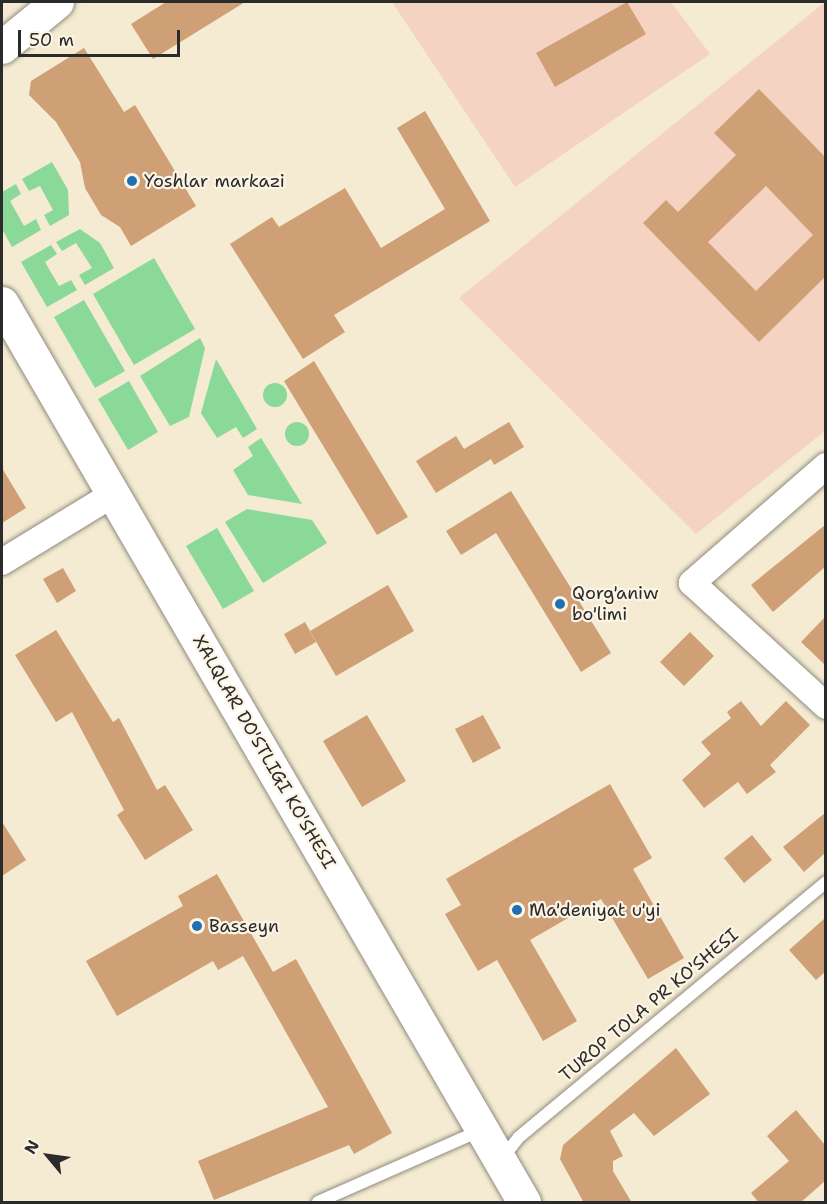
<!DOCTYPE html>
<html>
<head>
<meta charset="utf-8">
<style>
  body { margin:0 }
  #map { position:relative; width:827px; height:1204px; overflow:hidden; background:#f4ebd2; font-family:"Shantell Sans",sans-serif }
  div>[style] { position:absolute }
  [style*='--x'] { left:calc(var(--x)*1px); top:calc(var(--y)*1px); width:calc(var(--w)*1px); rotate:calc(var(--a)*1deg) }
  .built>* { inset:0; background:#f5d3c2 }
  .green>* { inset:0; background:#8ad998 }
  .round { border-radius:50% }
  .building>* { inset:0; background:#cf9f75 }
  .roads { filter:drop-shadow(0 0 2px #908b7e) drop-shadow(0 0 2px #908b7e) }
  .lane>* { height:12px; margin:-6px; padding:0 6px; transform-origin:6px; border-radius:6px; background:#fff }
  .street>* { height:26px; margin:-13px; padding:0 13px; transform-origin:13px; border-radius:13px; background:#fff }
  .secondary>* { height:33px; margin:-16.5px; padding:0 16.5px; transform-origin:16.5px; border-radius:16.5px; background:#fff }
  .dots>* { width:16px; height:16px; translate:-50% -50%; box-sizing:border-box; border:3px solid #fcf5e5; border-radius:50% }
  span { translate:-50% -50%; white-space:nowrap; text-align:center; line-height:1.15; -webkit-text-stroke:4.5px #fcf5e5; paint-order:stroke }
  .poi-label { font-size:18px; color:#2b2b2b }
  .left { translate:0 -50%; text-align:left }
  .street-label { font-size:18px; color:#2b2b2b }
  .frame { position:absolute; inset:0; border:3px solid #2b2b2b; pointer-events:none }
  .north { position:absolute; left:18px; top:1126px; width:60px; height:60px; -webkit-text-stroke:4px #fcf5e5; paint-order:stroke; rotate:299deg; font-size:16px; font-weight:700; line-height:24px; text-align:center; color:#2b2b2b }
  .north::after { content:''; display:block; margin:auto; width:21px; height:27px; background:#2b2b2b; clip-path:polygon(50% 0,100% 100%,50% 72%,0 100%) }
  .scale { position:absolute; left:18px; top:30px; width:162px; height:27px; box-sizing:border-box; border:3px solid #2b2b2b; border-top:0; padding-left:8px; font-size:18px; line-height:21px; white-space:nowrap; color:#2b2b2b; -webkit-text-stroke:4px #fcf5e5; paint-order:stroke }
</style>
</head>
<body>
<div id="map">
  <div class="built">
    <div style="clip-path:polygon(392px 2px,671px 2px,710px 54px,515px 187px)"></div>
    <div style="clip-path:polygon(825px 2px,825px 431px,696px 534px,459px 298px)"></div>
  </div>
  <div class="green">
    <div style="clip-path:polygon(52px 162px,68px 190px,69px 215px,50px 226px,44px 215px,53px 210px,40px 186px,29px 191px,22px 179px)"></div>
    <div style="clip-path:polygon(16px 184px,21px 194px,10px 201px,24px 226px,36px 219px,41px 230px,12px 247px,2px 229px,2px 192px)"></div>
    <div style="clip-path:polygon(80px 229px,100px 243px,114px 268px,85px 285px,79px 275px,92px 268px,76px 243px,62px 251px,56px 242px)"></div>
    <div style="clip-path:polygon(51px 245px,57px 254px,45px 262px,59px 286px,71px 280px,77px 290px,47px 307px,21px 262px)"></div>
    <div style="clip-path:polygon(154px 258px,195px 329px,134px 365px,93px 294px)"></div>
    <div style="clip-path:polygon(84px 300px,125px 371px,95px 388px,54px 317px)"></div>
    <div style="clip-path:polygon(200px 338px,205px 348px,189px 417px,170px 426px,140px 376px)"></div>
    <div style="clip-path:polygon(216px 359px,257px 429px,243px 438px,236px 427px,217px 438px,201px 413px)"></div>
    <div style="clip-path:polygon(129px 381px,158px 432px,128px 450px,98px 399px)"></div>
    <div class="round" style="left:263px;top:383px;width:24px;height:24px"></div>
    <div class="round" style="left:285px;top:422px;width:24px;height:24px"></div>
    <div style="clip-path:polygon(261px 438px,302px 504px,248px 495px,233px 470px,253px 456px,248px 447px)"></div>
    <div style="clip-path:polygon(247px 509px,312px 520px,327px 543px,263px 583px,225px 522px)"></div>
    <div style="clip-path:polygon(217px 528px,254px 591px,223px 609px,186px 546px)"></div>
  </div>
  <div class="building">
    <div style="clip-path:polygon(166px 2px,245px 2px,153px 59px,131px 24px)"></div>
    <div style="clip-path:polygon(627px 2px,646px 34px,555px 87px,536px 53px)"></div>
    <div style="clip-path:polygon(84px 48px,124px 112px,135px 105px,196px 206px,131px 246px,120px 227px,101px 215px,85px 188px,80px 162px,56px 122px,29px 95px,31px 81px)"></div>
    <div style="clip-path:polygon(evenodd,759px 89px,825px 157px,825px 277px,759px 342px,643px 223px,666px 200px,678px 212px,736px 155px,714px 133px,759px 89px,766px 186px,813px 235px,756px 291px,708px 242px,766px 186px)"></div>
    <div style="clip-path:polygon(425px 111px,490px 221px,334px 315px,345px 332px,303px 359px,230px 244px,272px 217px,279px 227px,345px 188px,381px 248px,445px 209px,397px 128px)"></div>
    <div style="clip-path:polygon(314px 361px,408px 517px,377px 535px,284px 381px)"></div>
    <div style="clip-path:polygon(509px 422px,524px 447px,494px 465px,491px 459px,436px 493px,416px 461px,456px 436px,464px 449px)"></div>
    <div style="clip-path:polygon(2px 468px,26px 508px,2px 523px)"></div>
    <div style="clip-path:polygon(511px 491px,611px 653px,581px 672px,496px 533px,461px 555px,446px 531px)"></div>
    <div style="clip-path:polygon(825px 525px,825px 567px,773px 612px,751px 585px)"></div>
    <div style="clip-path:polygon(63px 568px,76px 591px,57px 603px,43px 579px)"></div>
    <div style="clip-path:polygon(388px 585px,414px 631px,336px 676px,310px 631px)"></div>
    <div style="clip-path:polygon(825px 617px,825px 665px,801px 642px)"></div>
    <div style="clip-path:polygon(305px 622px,316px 642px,295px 654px,284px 634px)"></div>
    <div style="clip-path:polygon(56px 630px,113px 722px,119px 718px,157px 790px,165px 785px,193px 830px,145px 860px,117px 815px,124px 810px,72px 712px,56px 722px,15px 655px)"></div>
    <div style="clip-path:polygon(690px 632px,714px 656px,684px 686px,660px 662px)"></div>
    <div style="clip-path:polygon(741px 701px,761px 726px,786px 701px,810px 725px,770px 765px,776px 772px,747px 794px,738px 782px,704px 808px,682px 780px,711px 754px,701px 742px,731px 718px,727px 712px)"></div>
    <div style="clip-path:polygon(367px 715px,406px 781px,362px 807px,323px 741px)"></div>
    <div style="clip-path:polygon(483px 715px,501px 748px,473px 763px,455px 729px)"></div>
    <div style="clip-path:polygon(610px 784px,652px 858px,633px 869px,684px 958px,648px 979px,601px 899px,530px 940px,577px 1021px,543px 1041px,497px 960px,478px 971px,445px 914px,461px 905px,446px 879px)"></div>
    <div style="clip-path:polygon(825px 813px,825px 853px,804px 872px,783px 847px)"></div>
    <div style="clip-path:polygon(2px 822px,26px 860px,2px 876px)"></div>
    <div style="clip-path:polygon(752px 835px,772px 860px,744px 883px,724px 858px)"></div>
    <div style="clip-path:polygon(217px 874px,273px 972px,296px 959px,392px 1133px,354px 1154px,349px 1145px,214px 1200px,198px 1161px,328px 1107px,243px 956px,218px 970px,213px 961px,117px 1016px,86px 961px,183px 906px,178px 896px)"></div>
    <div style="clip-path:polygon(825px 918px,825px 972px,816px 980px,789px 950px)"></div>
    <div style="clip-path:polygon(676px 1048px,710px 1094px,654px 1136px,634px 1113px,610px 1131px,623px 1156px,613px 1161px,613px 1171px,632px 1203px,584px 1203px,560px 1159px,563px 1145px)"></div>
    <div style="clip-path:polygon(796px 1110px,825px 1145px,825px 1181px,800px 1203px,759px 1203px,751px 1193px,789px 1161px,767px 1136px)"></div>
  </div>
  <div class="roads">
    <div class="lane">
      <div style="--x:501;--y:1160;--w:29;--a:-52"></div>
      <div style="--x:519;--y:1137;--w:399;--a:-39.7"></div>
      <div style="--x:318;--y:1202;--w:178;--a:-23.8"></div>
    </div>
    <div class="street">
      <div style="--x:826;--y:466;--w:178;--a:138.9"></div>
      <div style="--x:692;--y:583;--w:182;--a:42.5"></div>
      <div style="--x:2;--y:562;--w:132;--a:-31.4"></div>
    </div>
    <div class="secondary">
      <div style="--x:2;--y:47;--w:71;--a:-39.3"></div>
      <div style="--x:2;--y:303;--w:1040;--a:59.86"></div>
    </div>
  </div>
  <div class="dots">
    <div style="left:132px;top:181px;background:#1f6fb2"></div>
    <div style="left:560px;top:604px;background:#1f6fb2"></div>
    <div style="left:517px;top:910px;background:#1f6fb2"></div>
    <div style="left:197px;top:926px;background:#1f6fb2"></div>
  </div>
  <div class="poi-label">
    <span class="left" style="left:144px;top:181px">Yoshlar markazi</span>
    <span class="left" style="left:572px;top:604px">Qorg'aniw<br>bo'limi</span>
    <span class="left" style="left:529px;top:910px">Ma'deniyat u'yi</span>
    <span class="left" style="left:209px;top:926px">Basseyn</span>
  </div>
  <div class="street-label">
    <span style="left:264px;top:752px;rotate:60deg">XALQLAR DO'STLIGI KO'SHESI</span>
    <span style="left:649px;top:1005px;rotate:-40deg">TUROP TOLA PR KO'SHESI</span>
  </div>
  <div class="frame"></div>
  <div class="north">N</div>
  <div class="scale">50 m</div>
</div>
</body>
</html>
